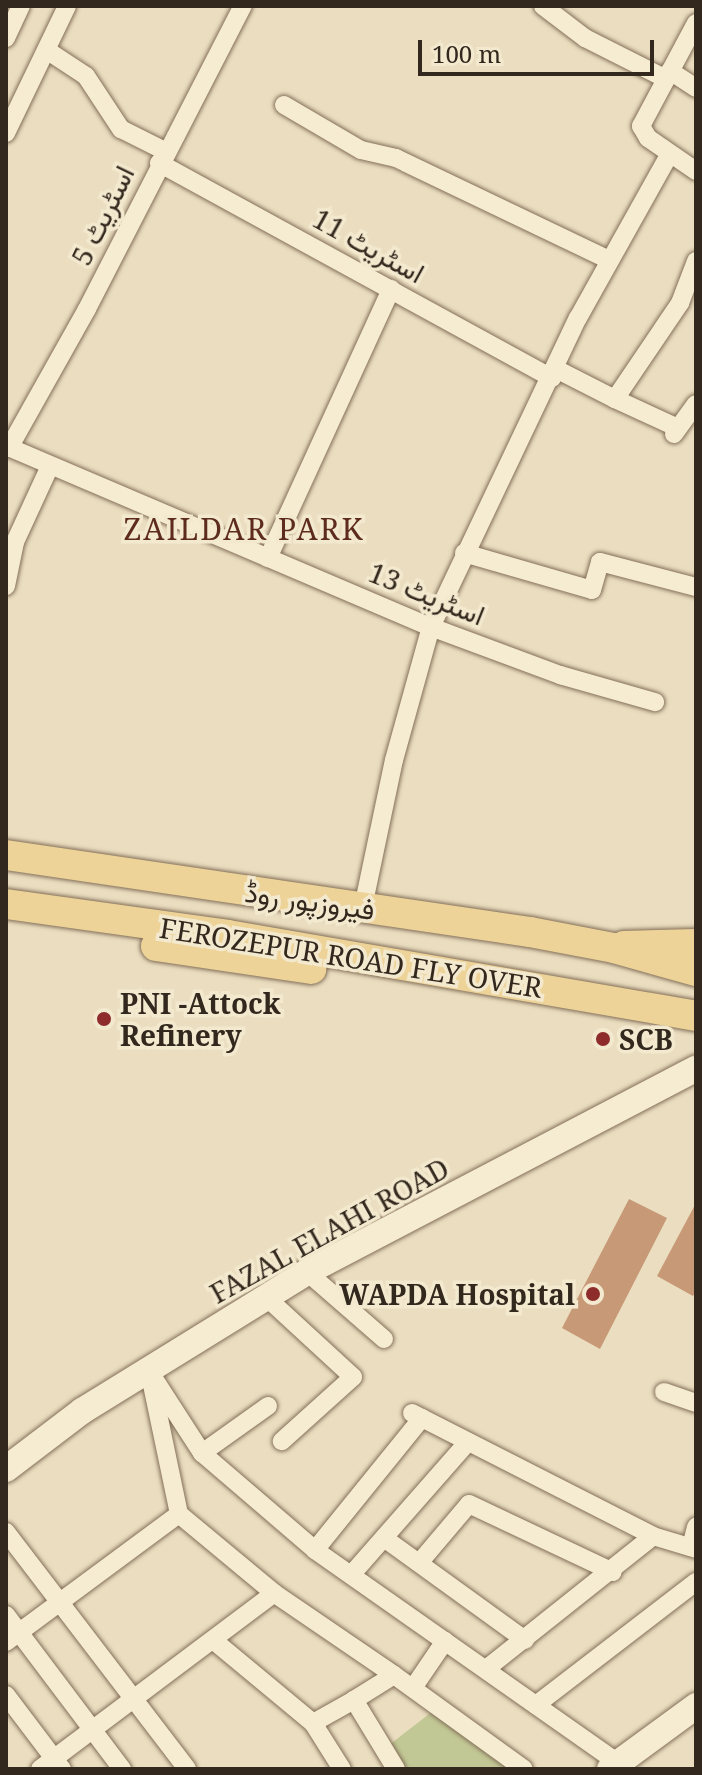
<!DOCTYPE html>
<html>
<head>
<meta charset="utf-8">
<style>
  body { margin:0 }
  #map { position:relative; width:702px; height:1775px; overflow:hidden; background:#ebdec0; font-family:"Noto Serif",Vazirmatn,serif }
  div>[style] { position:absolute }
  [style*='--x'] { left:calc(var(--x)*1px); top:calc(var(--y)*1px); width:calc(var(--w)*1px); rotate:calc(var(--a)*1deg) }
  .green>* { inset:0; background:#c2c895 }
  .building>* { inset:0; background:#c79977 }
  .roads { filter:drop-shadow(0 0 2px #836f59) drop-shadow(0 0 2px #836f59) }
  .street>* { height:18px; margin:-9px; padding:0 9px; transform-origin:9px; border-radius:9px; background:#f6ecd2 }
  .secondary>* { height:26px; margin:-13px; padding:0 13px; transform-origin:13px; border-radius:13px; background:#f6ecd2 }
  .primary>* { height:30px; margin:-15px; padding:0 15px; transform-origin:15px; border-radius:15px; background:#edd398 }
  .dots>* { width:22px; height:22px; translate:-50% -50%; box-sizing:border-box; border:4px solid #f3e9cf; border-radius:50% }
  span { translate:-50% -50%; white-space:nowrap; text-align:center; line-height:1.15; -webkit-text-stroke:7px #f3e9cf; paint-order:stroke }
  .street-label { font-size:28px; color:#33281d }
  .poi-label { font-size:28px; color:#33281d; font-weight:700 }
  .left { translate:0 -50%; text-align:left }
  .right { translate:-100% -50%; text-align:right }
  .neighbourhood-label { font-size:30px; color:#5d2c1e; letter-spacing:2px }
  .frame { position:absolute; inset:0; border:8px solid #33281d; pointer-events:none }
  .scale { position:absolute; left:418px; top:40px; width:236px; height:36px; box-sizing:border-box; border:4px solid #33281d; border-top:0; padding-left:10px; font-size:24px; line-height:28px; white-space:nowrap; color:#33281d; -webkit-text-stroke:6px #f3e9cf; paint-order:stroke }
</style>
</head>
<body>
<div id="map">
  <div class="green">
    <div style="clip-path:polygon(438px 1707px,524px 1769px,396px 1769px,384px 1749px)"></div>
  </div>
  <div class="building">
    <div style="clip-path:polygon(629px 1199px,667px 1218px,600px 1349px,562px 1328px)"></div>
    <div style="clip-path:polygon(696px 1203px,696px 1291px,693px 1296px,657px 1276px)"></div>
  </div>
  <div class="roads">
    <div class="street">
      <div style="--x:543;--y:6;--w:53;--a:37.3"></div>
      <div style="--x:585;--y:38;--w:91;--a:26.8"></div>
      <div style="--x:696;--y:23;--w:117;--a:118.1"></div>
      <div style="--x:641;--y:126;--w:14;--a:60"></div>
      <div style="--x:648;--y:138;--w:58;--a:34.5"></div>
      <div style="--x:6;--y:38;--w:35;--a:-65"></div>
      <div style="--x:48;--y:51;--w:45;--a:33.3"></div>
      <div style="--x:86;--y:76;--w:64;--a:56.6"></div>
      <div style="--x:121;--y:129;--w:49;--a:26.6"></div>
      <div style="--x:670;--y:71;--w:31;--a:33"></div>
      <div style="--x:284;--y:105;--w:89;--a:30.3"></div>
      <div style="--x:361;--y:150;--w:36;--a:13"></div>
      <div style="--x:396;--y:158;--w:236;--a:25.6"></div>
      <div style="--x:6;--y:133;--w:141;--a:-64.3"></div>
      <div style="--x:159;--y:163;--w:448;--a:28.7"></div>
      <div style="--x:556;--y:369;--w:66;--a:27"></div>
      <div style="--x:615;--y:399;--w:116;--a:-55.9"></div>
      <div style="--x:680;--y:303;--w:45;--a:-69.1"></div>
      <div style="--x:615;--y:399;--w:69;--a:24.7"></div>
      <div style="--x:674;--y:434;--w:37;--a:-54"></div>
      <div style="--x:6;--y:446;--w:462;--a:23.1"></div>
      <div style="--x:431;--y:627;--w:138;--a:20.4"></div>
      <div style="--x:560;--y:675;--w:99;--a:15.9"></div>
      <div style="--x:9;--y:448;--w:159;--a:-60.7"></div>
      <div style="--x:87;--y:309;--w:341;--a:-62.8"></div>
      <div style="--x:464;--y:553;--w:133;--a:16.1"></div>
      <div style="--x:592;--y:590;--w:29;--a:-74"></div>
      <div style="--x:600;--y:562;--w:99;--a:14.6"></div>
      <div style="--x:268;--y:558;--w:296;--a:-65.4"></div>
      <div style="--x:6;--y:586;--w:45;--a:-78.4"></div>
      <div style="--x:15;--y:542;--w:84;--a:-65.3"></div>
      <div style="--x:363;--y:907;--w:150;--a:-78.1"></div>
      <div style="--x:394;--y:760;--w:138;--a:-74.5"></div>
      <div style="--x:431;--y:627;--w:342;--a:-64.6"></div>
      <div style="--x:578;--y:318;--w:187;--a:-60.8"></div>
      <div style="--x:307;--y:1272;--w:102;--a:41"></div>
      <div style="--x:266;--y:1297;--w:118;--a:42.6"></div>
      <div style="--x:353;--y:1377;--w:96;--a:138"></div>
      <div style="--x:664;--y:1392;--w:34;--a:19"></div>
      <div style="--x:412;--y:1413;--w:271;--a:27"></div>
      <div style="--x:653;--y:1536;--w:45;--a:16.8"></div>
      <div style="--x:202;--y:1453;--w:81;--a:-35.5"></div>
      <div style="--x:6;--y:1532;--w:298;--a:52.6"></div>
      <div style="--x:384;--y:1538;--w:174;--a:35.9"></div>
      <div style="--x:691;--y:1547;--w:21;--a:-76"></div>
      <div style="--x:315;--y:1550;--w:170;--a:-51"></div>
      <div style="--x:419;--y:1563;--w:77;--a:-49.7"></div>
      <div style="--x:469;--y:1504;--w:159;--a:25.3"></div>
      <div style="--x:351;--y:1575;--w:177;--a:-48.7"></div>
      <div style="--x:6;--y:1615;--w:193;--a:53"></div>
      <div style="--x:213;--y:1640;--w:130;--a:39.7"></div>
      <div style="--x:313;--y:1723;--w:54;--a:57.8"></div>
      <div style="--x:6;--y:1642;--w:215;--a:-36.5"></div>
      <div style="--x:486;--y:1669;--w:213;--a:-38.5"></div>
      <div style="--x:394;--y:1675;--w:160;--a:35.9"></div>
      <div style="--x:413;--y:1688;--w:57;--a:-55.8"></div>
      <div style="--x:6;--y:1695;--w:93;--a:52.9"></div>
      <div style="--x:536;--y:1705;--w:202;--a:-37.6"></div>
      <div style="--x:313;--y:1723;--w:47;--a:-29.3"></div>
      <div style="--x:40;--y:1769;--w:293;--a:-36.9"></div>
      <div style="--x:396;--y:1769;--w:81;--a:-121.3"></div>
      <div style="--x:354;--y:1700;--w:47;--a:-32"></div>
      <div style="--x:394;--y:1675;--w:145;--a:-145.7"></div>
      <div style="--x:274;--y:1593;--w:124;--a:-140.3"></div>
      <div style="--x:179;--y:1514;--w:146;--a:-101.8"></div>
      <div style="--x:149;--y:1371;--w:98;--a:57.1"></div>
      <div style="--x:202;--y:1453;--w:149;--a:40.6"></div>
      <div style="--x:315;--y:1550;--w:370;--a:35.1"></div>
    </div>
    <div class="secondary">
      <div style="--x:6;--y:1469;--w:96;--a:-37.3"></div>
      <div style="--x:82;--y:1411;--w:264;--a:-31.7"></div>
      <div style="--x:307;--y:1272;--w:439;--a:-27.6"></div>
      <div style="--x:610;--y:1769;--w:107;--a:-36.2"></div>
    </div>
    <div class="primary">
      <div style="--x:6;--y:855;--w:530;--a:8.36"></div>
      <div style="--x:530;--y:932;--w:86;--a:10.8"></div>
      <div style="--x:614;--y:948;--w:85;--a:15.7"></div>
      <div style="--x:6;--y:904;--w:224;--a:7.9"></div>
      <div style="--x:228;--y:935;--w:475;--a:9.8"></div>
      <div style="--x:156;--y:946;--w:157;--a:8.4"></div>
      <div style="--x:624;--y:946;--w:72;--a:-1.6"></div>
    </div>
  </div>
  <div class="dots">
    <div style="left:104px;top:1019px;background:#8e2c2c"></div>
    <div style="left:603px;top:1039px;background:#8e2c2c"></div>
    <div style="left:593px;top:1294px;background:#8e2c2c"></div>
  </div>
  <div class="street-label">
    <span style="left:102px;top:215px;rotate:-64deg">اسٹریٹ 5</span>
    <span style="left:369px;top:245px;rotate:29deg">اسٹریٹ 11</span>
    <span style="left:427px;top:593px;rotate:22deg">اسٹریٹ 13</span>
    <span style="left:310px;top:900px;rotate:8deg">فیروزپور روڈ</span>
    <span style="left:351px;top:957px;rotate:9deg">FEROZEPUR ROAD FLY OVER</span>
    <span style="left:329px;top:1230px;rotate:-29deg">FAZAL ELAHI ROAD</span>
  </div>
  <div class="poi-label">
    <span class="left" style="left:120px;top:1019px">PNI -Attock<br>Refinery</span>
    <span class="left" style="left:619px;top:1039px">SCB</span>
    <span class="right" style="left:575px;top:1294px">WAPDA Hospital</span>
  </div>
  <div class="neighbourhood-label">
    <span style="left:244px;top:529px">ZAILDAR PARK</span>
  </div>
  <div class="frame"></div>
  <div class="scale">100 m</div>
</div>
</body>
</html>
